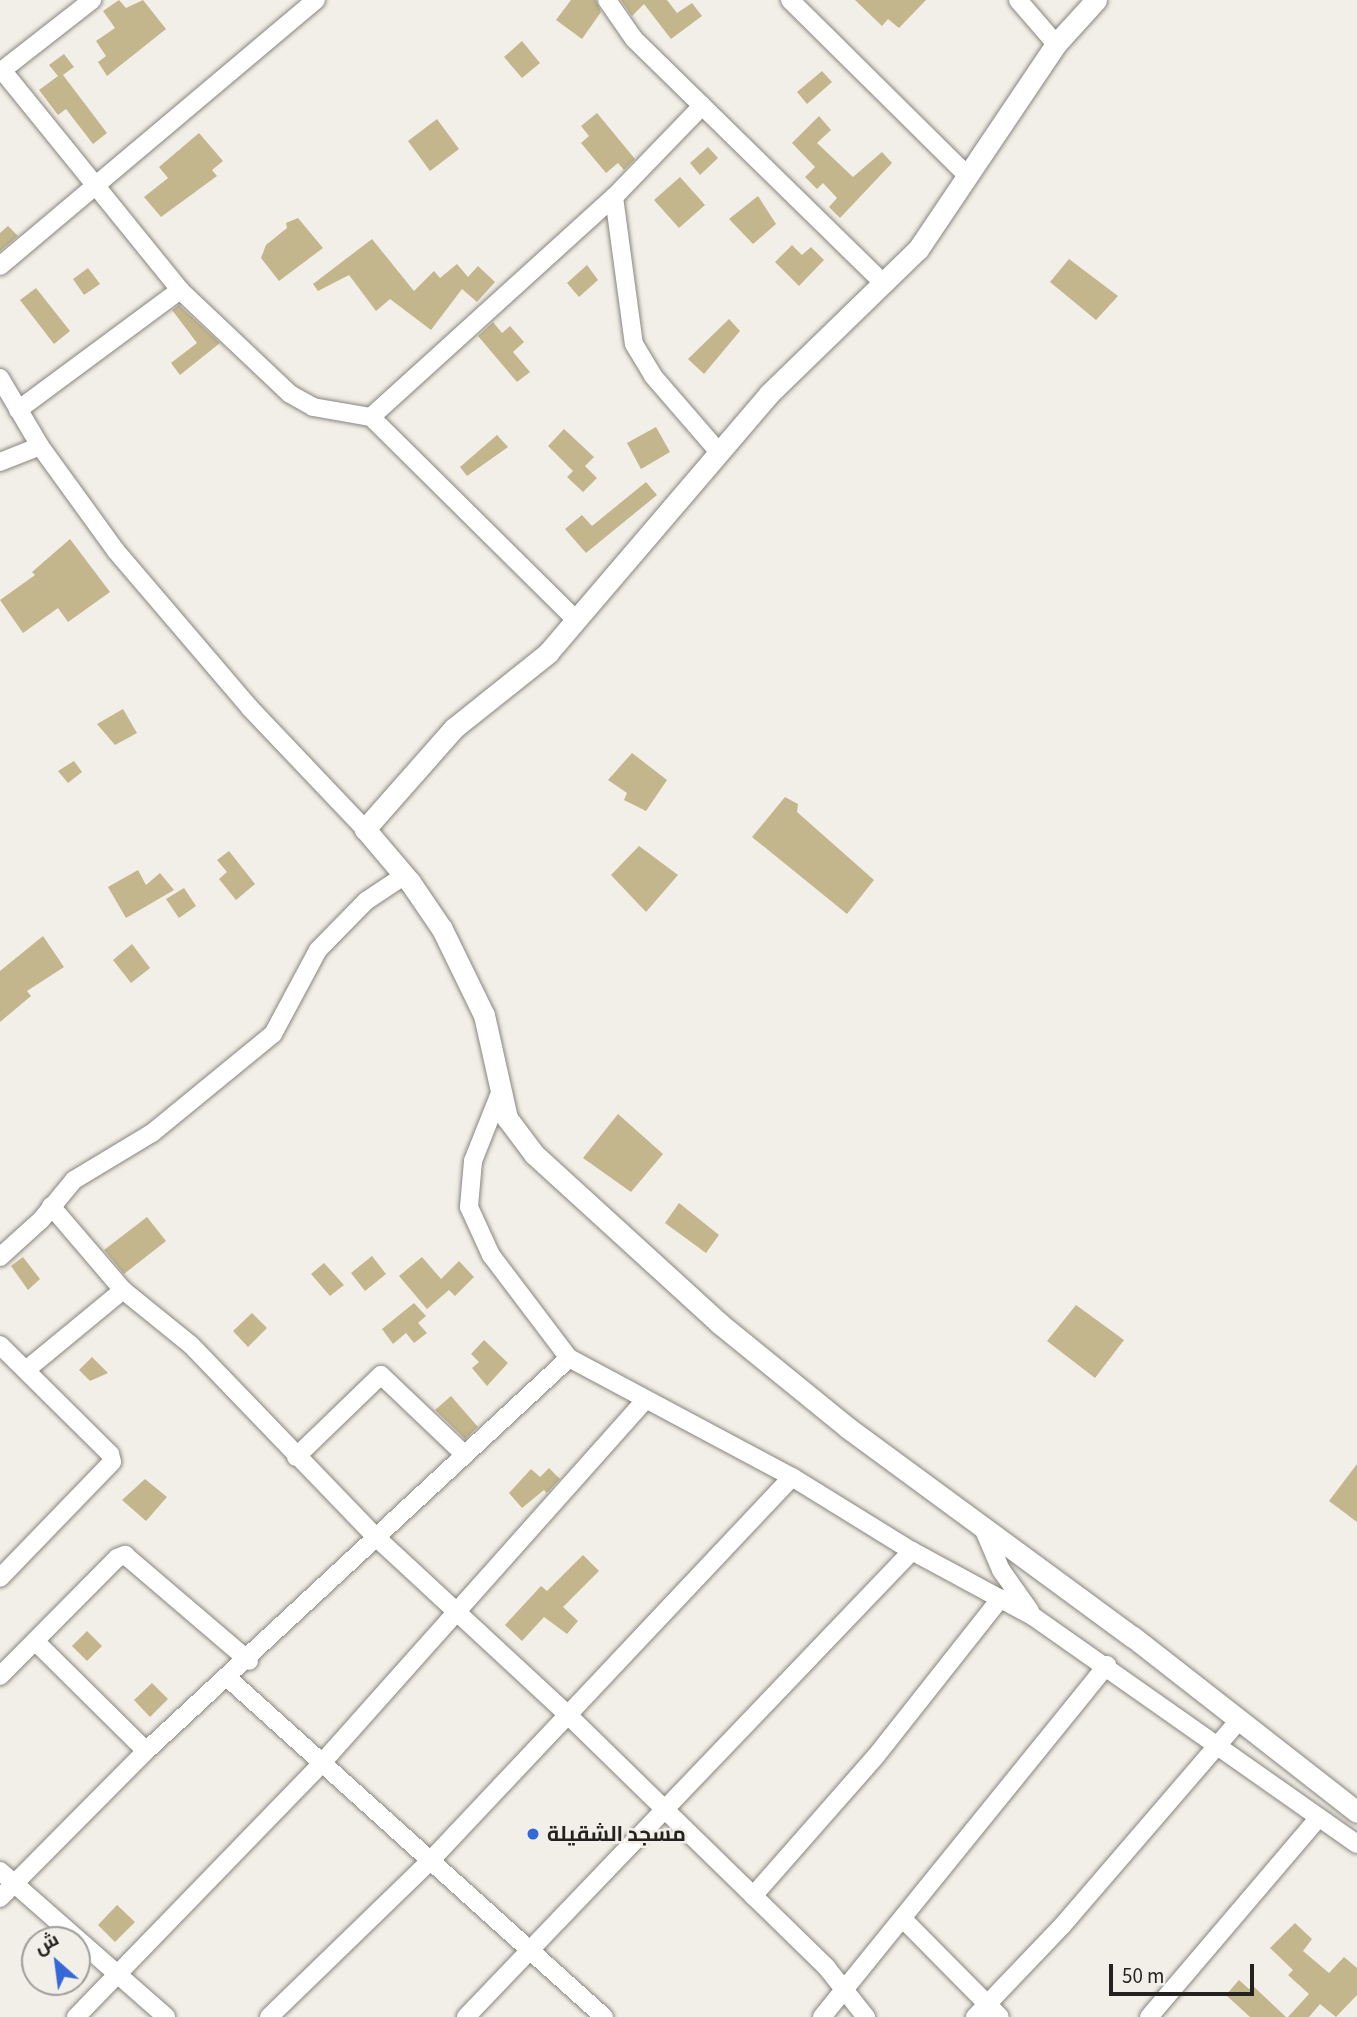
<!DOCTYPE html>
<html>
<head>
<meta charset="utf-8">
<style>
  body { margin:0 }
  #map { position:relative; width:1357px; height:2017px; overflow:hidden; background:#f2efe8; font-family:"Source Sans 3",Cairo,sans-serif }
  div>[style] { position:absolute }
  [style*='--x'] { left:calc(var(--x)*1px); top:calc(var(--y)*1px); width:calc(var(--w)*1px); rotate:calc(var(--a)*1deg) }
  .building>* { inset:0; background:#c3b68d }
  .roads { filter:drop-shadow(0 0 2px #87857e) drop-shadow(0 0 2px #87857e) }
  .minor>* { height:18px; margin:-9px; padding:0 9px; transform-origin:9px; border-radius:9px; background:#fff }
  .tertiary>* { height:21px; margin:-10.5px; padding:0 10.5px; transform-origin:10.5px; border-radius:10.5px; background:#fff }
  .dots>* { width:19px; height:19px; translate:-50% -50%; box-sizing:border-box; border:4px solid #f2efe8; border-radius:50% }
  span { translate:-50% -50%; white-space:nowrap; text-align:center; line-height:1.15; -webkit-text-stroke:5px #f2efe8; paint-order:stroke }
  .poi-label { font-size:21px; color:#232220; font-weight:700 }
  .left { translate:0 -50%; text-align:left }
  .north { position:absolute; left:21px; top:1926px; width:70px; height:70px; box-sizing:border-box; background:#f2efe8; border:2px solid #9f9d98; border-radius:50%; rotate:332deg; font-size:19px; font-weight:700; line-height:28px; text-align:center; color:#232220 }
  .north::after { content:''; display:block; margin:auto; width:24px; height:32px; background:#3568d7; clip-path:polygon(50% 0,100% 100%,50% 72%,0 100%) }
  .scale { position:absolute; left:1109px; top:1964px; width:145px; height:32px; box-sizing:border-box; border:4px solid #232220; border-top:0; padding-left:9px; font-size:21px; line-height:24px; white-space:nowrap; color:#232220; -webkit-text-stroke:5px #f2efe8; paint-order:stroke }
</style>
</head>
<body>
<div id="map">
  <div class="building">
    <div style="clip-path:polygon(119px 0,126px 8px,143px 0,166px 29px,107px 76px,98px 62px,106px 56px,96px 41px,115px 28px,103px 11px)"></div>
    <div style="clip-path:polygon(571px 0,596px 0,601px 12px,582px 39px,556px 20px)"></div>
    <div style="clip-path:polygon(621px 0,667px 0,677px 13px,692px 3px,702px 16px,671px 39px,644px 4px,632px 16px)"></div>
    <div style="clip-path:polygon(855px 0,926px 0,899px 28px,888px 19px,882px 26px)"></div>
    <div style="clip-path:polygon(522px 41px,540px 63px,522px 78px,504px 57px)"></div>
    <div style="clip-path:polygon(64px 54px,74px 67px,63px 75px,107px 133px,93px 144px,66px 109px,58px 115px,39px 90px,58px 76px,49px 65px)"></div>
    <div style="clip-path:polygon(822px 71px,832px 82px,807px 104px,797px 92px)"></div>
    <div style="clip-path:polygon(597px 113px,635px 159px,624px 170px,618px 163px,606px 173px,581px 143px,589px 136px,581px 126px)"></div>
    <div style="clip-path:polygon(819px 116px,831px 130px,817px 143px,853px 177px,882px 152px,892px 163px,840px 218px,829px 207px,837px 198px,823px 183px,817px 189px,805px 177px,815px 167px,792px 143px)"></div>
    <div style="clip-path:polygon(437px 119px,459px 149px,430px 171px,408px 141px)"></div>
    <div style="clip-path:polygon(199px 133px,223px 161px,212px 170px,217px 176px,161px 217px,144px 197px,168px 178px,159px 167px)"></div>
    <div style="clip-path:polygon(708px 147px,718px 158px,700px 175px,690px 163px)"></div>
    <div style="clip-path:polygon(680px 177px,705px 205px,679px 228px,654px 200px)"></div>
    <div style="clip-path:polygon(758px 196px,776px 224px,753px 244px,729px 219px)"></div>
    <div style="clip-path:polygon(298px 218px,323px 248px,279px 281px,261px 258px,266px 245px,287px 228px,286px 223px)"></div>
    <div style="clip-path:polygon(8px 226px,18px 236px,0 251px,0 233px)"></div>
    <div style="clip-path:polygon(372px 239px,414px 291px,434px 271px,440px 278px,457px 264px,468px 277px,478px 266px,495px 282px,477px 302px,462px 289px,431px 330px,390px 299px,376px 311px,349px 275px,318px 291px,313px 284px)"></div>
    <div style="clip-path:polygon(792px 245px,802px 255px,811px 247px,824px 260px,799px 286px,775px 262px)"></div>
    <div style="clip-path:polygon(1069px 259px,1118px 296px,1096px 320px,1050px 282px)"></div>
    <div style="clip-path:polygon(587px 265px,598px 280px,579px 297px,567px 283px)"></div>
    <div style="clip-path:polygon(88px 268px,100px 284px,84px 295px,73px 279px)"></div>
    <div style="clip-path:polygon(36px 288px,70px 331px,54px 344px,20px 300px)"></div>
    <div style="clip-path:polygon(179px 305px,220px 343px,180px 375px,171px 363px,197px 343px,172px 310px)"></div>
    <div style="clip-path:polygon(729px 319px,740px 331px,704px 374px,688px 359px)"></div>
    <div style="clip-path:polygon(493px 322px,502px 333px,510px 326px,524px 342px,513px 352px,530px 372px,517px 382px,478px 336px)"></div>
    <div style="clip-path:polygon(656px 427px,670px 452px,641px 469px,627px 443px)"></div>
    <div style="clip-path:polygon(564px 429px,594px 457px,585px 466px,597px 478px,583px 492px,567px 477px,573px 471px,548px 446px)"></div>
    <div style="clip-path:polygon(497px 435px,508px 447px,467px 476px,460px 467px)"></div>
    <div style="clip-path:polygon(646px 482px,657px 495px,586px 553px,565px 529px,582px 515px,592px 526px)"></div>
    <div style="clip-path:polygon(70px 539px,110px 592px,68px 622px,58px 608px,23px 633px,0 600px,35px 575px,32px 572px)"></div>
    <div style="clip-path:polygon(123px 709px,137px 733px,115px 745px,97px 724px)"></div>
    <div style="clip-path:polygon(632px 753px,667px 780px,646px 811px,624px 800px,627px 793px,608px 780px)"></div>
    <div style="clip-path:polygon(74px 761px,82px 772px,68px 783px,58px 771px)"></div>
    <div style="clip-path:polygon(785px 797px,798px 804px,797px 812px,874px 880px,847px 914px,752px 837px)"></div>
    <div style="clip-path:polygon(639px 846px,678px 875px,646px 912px,611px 875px)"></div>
    <div style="clip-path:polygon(229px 851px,255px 884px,236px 900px,219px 879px,227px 872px,217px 860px)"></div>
    <div style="clip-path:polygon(138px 870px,146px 885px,160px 873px,174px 890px,126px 918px,108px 887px)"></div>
    <div style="clip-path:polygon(184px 888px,196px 906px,179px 918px,166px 899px)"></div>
    <div style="clip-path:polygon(43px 936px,64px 967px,27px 991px,31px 996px,0 1022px,0 971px)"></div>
    <div style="clip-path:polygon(132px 944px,150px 968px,131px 983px,113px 960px)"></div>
    <div style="clip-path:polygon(618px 1114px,663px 1154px,631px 1192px,583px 1158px)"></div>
    <div style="clip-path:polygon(679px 1203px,719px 1235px,706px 1253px,665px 1223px)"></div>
    <div style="clip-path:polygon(147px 1217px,166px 1241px,124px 1274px,104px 1250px)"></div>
    <div style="clip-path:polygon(372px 1256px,386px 1274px,365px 1291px,351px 1273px)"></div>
    <div style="clip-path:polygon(23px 1257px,40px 1279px,28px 1290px,11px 1266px)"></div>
    <div style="clip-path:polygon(422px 1257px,441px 1279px,459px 1261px,474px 1277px,455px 1296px,449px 1290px,427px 1309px,399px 1276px)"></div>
    <div style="clip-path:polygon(324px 1263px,344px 1285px,330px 1296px,311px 1274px)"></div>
    <div style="clip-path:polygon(414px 1303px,426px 1316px,418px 1323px,427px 1333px,414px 1343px,406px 1333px,393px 1344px,382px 1329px)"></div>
    <div style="clip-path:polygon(1076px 1305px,1124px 1340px,1095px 1378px,1047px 1341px)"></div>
    <div style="clip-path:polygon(252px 1313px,267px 1328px,248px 1347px,233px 1331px)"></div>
    <div style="clip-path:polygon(484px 1340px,508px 1363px,487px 1386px,472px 1368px,479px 1362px,471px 1354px)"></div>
    <div style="clip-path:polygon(92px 1357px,108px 1373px,90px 1381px,79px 1370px)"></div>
    <div style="clip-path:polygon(451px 1396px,478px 1427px,465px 1439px,435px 1410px)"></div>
    <div style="clip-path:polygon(1357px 1464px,1357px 1522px,1329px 1501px)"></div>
    <div style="clip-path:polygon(549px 1468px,560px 1479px,547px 1493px,544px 1490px,522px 1508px,509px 1493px,531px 1469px,540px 1477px)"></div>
    <div style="clip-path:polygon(145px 1479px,167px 1497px,146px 1521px,122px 1500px)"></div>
    <div style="clip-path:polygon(583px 1555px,599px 1571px,563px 1607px,578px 1621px,567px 1634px,544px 1617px,522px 1641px,505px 1625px,541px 1586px,547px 1591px)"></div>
    <div style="clip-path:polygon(87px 1631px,102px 1646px,87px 1661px,72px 1646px)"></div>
    <div style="clip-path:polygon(152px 1683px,168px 1699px,150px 1717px,134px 1700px)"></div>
    <div style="clip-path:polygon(117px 1905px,135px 1922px,115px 1942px,98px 1925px)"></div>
    <div style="clip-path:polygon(1295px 1923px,1312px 1939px,1303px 1951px,1329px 1973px,1344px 1957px,1357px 1968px,1357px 1995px,1336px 2017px,1320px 2004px,1309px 2017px,1288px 2017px,1309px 1994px,1288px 1975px,1293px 1970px,1270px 1948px)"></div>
    <div style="clip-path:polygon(1239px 1980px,1249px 1989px,1253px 1986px,1286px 2017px,1250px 2017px,1226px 1995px)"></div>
  </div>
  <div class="roads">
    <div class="minor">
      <div style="--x:607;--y:0;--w:47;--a:55.3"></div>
      <div style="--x:634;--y:39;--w:349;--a:44.4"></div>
      <div style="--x:790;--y:0;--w:250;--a:44.7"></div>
      <div style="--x:1018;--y:0;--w:58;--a:49.2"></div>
      <div style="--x:2;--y:70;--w:283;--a:51"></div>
      <div style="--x:180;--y:290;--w:151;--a:43.4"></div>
      <div style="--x:290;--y:394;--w:26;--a:29"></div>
      <div style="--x:313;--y:407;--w:59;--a:9.8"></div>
      <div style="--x:371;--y:417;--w:290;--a:44.7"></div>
      <div style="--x:0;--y:72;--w:117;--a:-38"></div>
      <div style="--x:614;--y:197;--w:148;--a:82.3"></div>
      <div style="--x:634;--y:344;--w:37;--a:59"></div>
      <div style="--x:653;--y:376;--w:99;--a:49.1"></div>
      <div style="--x:0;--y:266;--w:413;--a:-40.1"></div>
      <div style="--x:0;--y:378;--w:79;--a:59.5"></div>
      <div style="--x:40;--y:446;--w:130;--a:54.1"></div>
      <div style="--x:116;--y:551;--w:206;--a:49.5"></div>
      <div style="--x:250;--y:708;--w:167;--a:46.5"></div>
      <div style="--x:18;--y:410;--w:202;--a:-36.5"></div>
      <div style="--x:371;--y:417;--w:328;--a:-42.2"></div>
      <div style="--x:614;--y:197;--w:127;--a:-46"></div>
      <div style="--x:0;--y:462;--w:43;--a:-21.8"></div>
      <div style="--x:500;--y:1093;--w:73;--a:111.7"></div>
      <div style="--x:473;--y:1161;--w:46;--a:95"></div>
      <div style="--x:469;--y:1207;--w:53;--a:65.4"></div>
      <div style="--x:491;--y:1255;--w:129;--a:52.9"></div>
      <div style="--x:569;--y:1358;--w:253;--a:28.1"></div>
      <div style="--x:792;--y:1477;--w:141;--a:31.7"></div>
      <div style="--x:912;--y:1551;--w:139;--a:28.4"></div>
      <div style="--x:1034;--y:1617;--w:395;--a:35.1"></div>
      <div style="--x:51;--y:1206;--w:111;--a:49.4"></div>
      <div style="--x:123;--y:1290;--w:87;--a:39"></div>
      <div style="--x:191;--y:1345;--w:269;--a:46.1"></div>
      <div style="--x:378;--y:1539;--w:258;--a:42.8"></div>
      <div style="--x:567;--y:1714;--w:363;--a:44.3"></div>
      <div style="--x:827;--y:1968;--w:63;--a:51.5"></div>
      <div style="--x:0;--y:1257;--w:55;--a:-42.1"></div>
      <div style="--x:41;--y:1220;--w:52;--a:-50.5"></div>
      <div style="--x:74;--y:1180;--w:91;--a:-31.1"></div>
      <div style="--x:152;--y:1133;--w:156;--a:-39.3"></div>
      <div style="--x:273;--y:1034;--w:95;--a:-61.8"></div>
      <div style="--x:318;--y:950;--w:69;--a:-45.6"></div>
      <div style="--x:366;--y:901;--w:47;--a:-33.7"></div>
      <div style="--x:0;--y:1345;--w:155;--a:44.7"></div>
      <div style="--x:110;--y:1454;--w:8;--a:76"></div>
      <div style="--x:112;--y:1462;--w:161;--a:134"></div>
      <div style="--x:26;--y:1370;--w:126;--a:-39.5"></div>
      <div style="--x:296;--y:1457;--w:118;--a:-44"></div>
      <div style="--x:381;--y:1375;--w:116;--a:43.6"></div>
      <div style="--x:983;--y:1528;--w:46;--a:66.8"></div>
      <div style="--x:1001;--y:1570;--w:50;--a:54.7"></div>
      <div style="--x:35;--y:1641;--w:156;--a:44.7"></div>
      <div style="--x:0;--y:1676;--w:166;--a:-45.2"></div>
      <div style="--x:117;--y:1558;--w:9;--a:-21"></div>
      <div style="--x:125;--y:1555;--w:163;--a:40.5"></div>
      <div style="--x:229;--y:1679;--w:505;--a:42.03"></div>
      <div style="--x:0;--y:1871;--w:221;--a:41.3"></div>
      <div style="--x:753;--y:1896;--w:186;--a:-48.7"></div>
      <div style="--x:876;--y:1756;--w:201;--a:-51.7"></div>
      <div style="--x:0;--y:1898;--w:207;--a:-45.2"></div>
      <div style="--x:146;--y:1751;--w:577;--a:-42.89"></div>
      <div style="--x:904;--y:1920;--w:136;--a:45.3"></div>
      <div style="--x:76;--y:2017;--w:352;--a:-45.9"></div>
      <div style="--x:321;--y:1764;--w:487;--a:-48.3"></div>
      <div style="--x:269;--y:2017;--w:226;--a:-44.1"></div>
      <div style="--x:431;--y:1860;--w:526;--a:-46.69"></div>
      <div style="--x:466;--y:2017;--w:645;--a:-46.26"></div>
      <div style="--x:822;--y:2017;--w:453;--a:-51"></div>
      <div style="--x:975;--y:2017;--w:126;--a:-46.3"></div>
      <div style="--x:1062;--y:1926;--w:272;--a:-49.3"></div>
      <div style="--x:1149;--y:2017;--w:262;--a:-49.6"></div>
    </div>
    <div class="tertiary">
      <div style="--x:1096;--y:0;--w:59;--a:132.3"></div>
      <div style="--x:1056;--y:44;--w:247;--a:123.9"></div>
      <div style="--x:918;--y:249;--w:208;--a:135.8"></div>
      <div style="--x:769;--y:394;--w:340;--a:130.5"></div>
      <div style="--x:548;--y:653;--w:120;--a:141.4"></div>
      <div style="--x:454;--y:728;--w:135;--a:131.4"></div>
      <div style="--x:365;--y:829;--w:70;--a:49.7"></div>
      <div style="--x:410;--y:882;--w:57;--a:55.8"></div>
      <div style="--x:442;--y:929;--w:96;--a:64"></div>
      <div style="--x:484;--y:1015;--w:106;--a:77.4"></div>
      <div style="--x:507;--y:1118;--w:45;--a:53.1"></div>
      <div style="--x:534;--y:1154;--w:251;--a:42.4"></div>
      <div style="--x:719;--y:1323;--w:166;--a:39.1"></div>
      <div style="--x:848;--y:1428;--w:353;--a:36.3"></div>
      <div style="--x:1133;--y:1637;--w:284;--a:38"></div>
    </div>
  </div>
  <div class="dots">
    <div style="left:533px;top:1834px;background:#3568d7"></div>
  </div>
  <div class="poi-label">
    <span class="left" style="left:547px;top:1834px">مسجد الشقيلة</span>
  </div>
  <div class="north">ش</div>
  <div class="scale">50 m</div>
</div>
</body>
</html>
